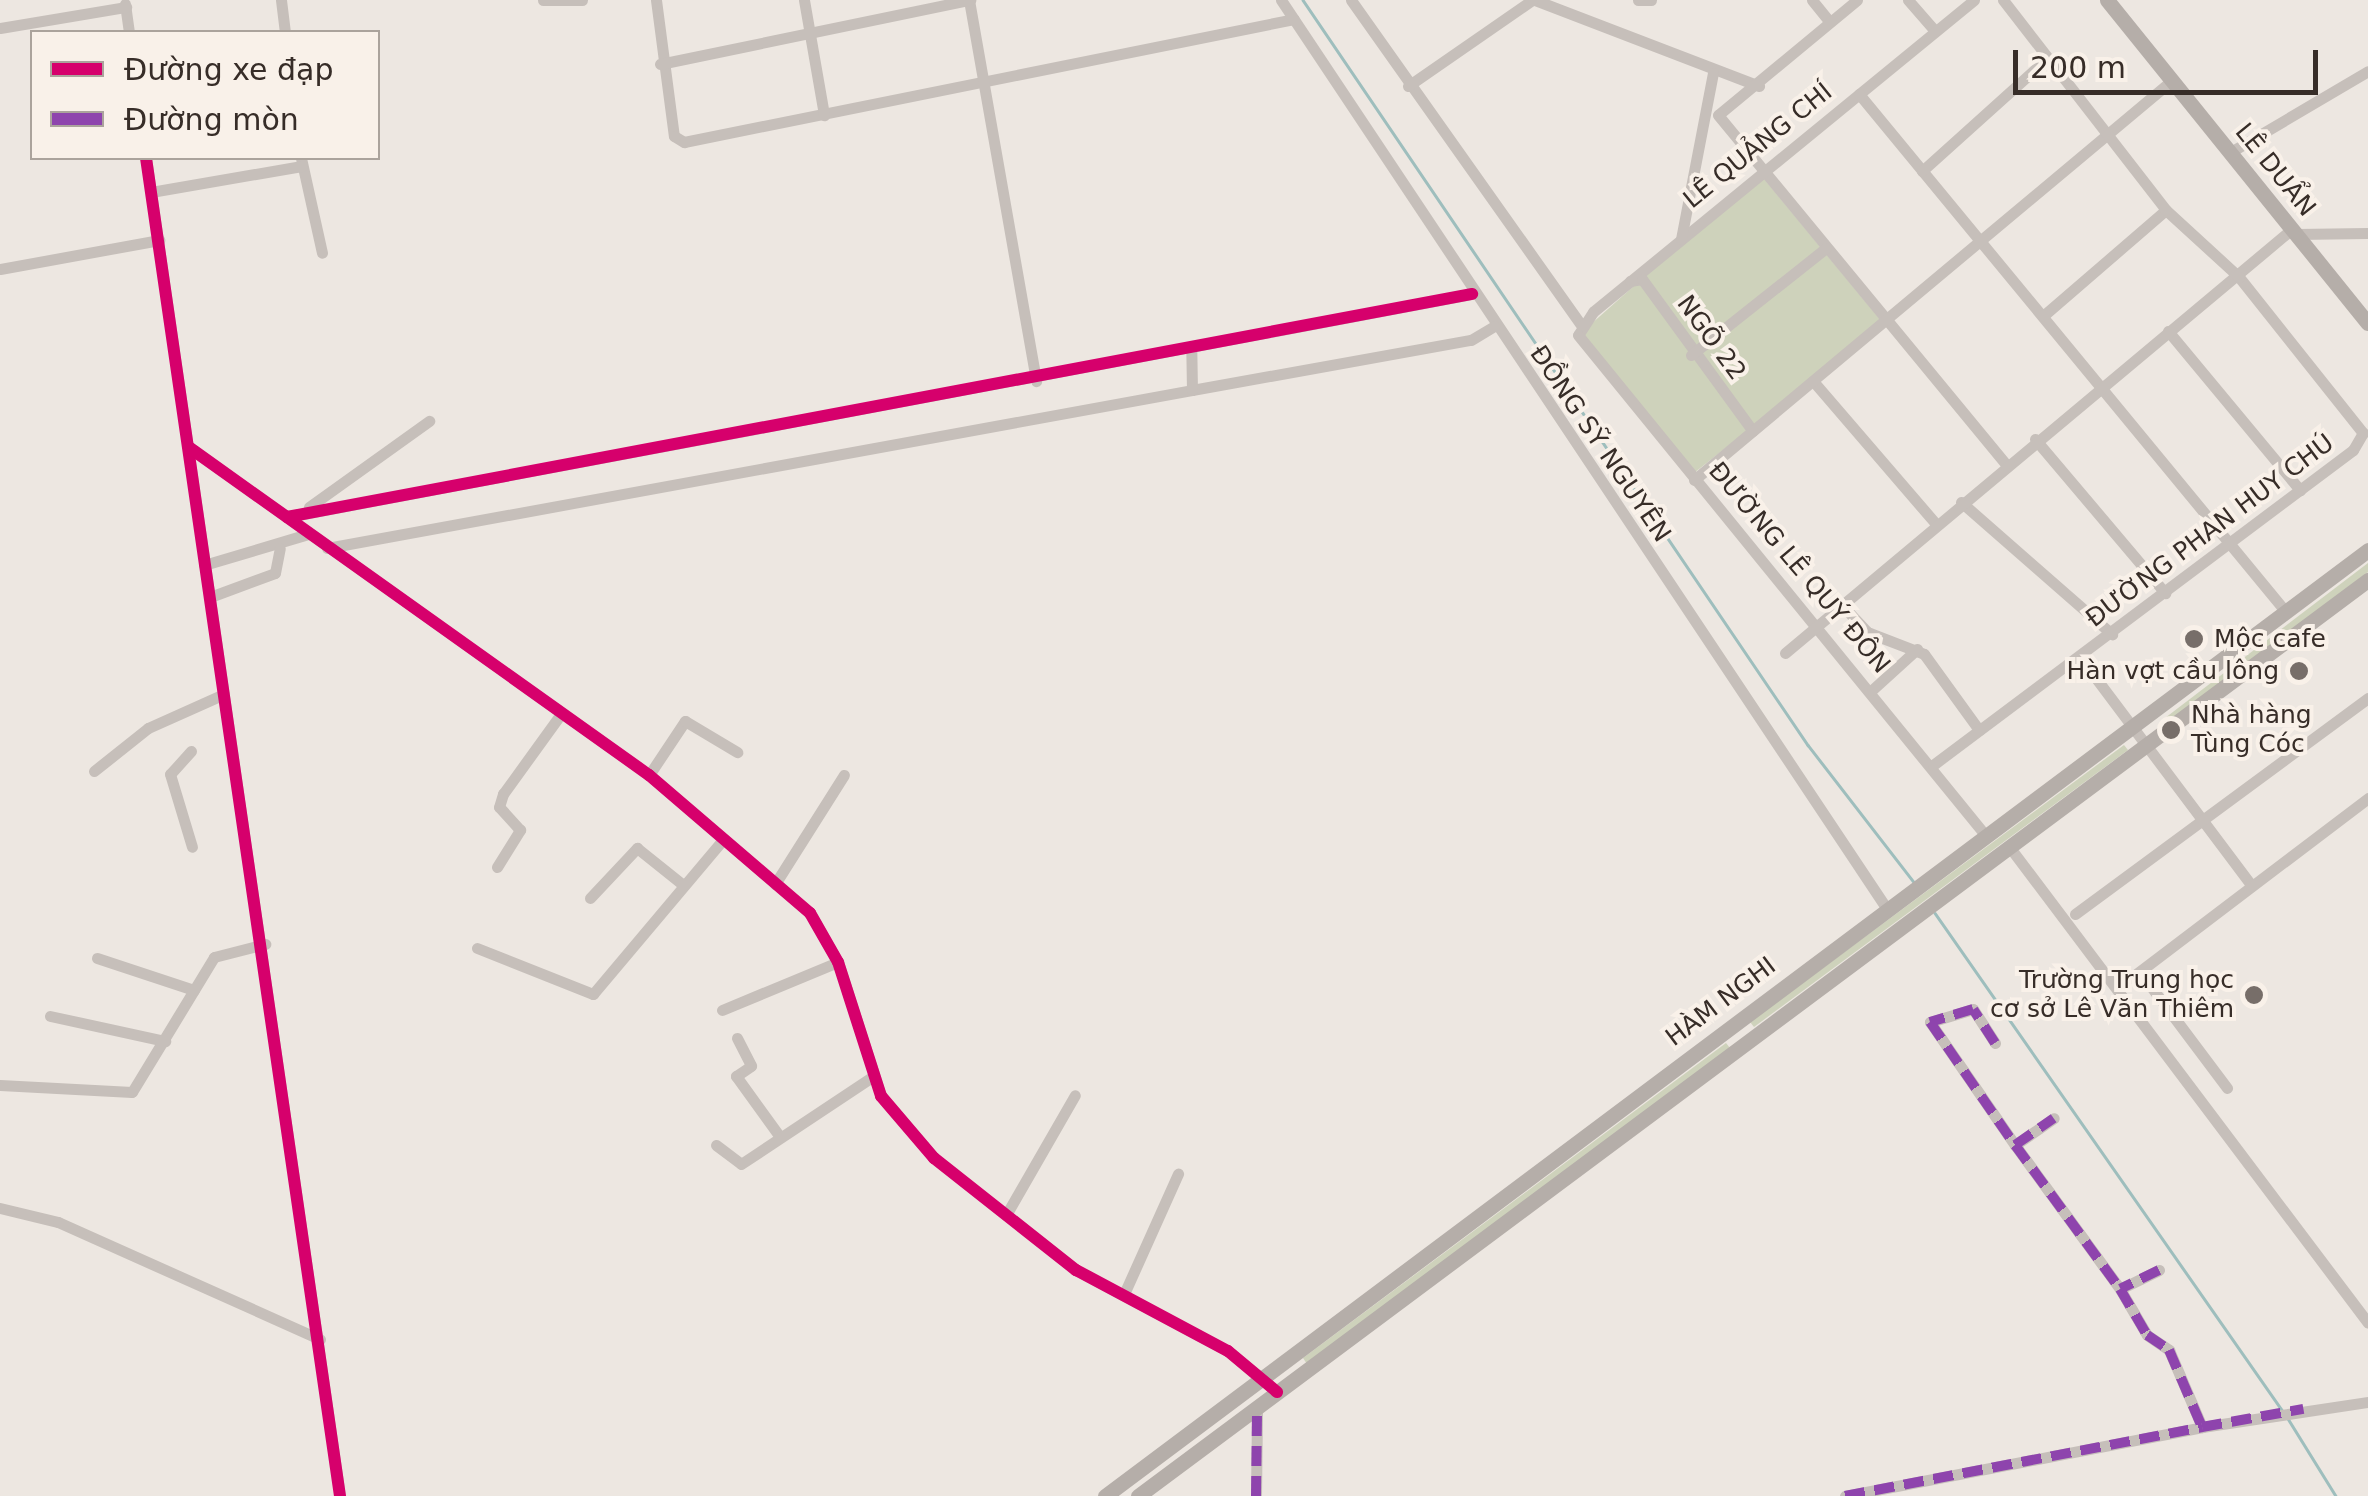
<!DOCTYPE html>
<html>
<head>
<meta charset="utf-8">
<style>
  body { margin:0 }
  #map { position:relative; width:2368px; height:1496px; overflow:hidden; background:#ede7e1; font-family:"DejaVu Sans",sans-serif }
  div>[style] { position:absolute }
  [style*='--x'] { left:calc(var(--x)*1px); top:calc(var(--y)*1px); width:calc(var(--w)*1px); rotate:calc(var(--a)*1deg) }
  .green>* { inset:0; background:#ced2bb }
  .stream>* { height:2.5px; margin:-1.25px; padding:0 1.25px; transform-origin:1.25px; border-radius:1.25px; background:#9ebebd }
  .minor>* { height:11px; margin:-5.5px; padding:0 5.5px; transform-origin:5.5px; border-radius:5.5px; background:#c6bfba }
  .major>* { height:15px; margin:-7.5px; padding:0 7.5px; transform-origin:7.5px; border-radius:7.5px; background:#b5aea9 }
  .quiet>* { height:10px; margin-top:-5px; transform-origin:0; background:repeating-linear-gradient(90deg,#8e44ad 0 20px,transparent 0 30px) }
  .cycleway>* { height:12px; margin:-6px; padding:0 6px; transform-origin:6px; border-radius:6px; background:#d6006c }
  .dots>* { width:28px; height:28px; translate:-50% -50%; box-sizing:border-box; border:5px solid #f9f1e9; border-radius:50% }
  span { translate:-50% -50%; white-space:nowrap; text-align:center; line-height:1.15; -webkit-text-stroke:8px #f9f1e9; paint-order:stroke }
  .street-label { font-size:25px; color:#372d28 }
  .poi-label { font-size:25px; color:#372d28 }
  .left { translate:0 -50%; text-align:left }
  .right { translate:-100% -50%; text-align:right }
  .legend { position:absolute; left:30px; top:30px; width:350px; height:130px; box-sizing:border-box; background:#f9f1e9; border:2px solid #aba39c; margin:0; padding:12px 18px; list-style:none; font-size:30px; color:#372d28 }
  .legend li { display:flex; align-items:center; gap:20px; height:50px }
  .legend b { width:50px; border:2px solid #aba39c }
  .scale { position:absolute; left:2013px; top:50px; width:305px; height:45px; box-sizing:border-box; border:5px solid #372d28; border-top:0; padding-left:12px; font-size:30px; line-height:35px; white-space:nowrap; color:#372d28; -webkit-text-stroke:8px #f9f1e9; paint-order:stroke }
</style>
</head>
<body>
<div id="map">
  <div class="green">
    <div style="clip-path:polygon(1760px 174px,1883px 323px,1694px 473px,1581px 333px)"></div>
    <div style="clip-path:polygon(2368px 563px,2368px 572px,2169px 724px,2165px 718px)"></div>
    <div style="clip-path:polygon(2124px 745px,2128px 750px,1754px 1027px,1750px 1022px)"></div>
    <div style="clip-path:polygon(1726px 1043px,1730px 1048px,1307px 1364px,1303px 1358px)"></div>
  </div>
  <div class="stream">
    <div style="--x:1303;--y:0;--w:900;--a:55.87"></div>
    <div style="--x:1808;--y:745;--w:172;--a:52.3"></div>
    <div style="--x:1935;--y:913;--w:606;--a:55.08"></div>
    <div style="--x:2287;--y:1417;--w:93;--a:58.2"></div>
  </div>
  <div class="minor">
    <div style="--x:281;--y:0;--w:32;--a:83"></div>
    <div style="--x:543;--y:0;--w:39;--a:0"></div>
    <div style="--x:656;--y:0;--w:137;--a:82.5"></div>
    <div style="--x:674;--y:136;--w:12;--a:31"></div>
    <div style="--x:684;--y:142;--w:622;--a:-11.4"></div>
    <div style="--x:804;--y:0;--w:117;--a:80.1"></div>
    <div style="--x:969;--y:0;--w:387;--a:80"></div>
    <div style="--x:1281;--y:0;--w:1092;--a:56.31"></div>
    <div style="--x:1351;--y:0;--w:397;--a:54.7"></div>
    <div style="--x:1535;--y:0;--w:240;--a:21"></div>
    <div style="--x:1638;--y:0;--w:13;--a:0"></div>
    <div style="--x:1812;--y:0;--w:27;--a:51"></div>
    <div style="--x:1857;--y:0;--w:180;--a:140.4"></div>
    <div style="--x:1718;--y:115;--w:452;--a:50.5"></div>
    <div style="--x:1908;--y:0;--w:41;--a:48.9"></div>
    <div style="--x:1974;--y:0;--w:492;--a:140.7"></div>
    <div style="--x:1593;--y:312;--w:27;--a:123"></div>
    <div style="--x:1578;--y:335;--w:646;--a:50.84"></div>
    <div style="--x:125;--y:4;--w:28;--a:82"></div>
    <div style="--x:0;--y:28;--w:128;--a:-9.5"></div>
    <div style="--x:660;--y:64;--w:317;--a:-11.7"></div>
    <div style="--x:1408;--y:86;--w:151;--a:-34.7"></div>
    <div style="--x:1859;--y:94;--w:671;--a:50.5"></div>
    <div style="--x:2229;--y:153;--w:161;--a:-30.5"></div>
    <div style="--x:146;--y:158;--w:1352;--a:81.75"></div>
    <div style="--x:301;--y:158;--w:97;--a:77.5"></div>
    <div style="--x:1922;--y:171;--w:163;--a:-42"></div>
    <div style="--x:151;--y:192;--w:153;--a:-9.8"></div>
    <div style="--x:2296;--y:234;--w:72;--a:-0.8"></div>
    <div style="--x:1681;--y:239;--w:169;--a:-79.1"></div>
    <div style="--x:0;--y:269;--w:162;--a:-10.3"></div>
    <div style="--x:1630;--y:281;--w:12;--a:-9"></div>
    <div style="--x:1642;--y:279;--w:188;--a:53.9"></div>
    <div style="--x:2043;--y:316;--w:162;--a:-40.8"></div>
    <div style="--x:2168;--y:331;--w:207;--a:50.3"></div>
    <div style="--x:1691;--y:355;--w:172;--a:-38.4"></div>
    <div style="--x:1813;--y:381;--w:189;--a:49.3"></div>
    <div style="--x:1192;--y:390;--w:283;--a:-10.2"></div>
    <div style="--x:1471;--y:340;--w:27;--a:-31"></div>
    <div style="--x:2035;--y:439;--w:202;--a:49.8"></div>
    <div style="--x:190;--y:448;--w:564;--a:35.47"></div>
    <div style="--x:649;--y:775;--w:212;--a:40.6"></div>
    <div style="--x:810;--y:913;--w:56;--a:60.3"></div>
    <div style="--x:838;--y:962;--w:141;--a:72.2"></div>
    <div style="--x:881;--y:1096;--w:82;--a:49.5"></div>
    <div style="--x:934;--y:1158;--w:181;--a:38.3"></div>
    <div style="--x:1076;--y:1270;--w:172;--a:28.1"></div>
    <div style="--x:1228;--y:1351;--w:64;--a:39.9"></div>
    <div style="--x:1694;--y:480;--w:620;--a:-39.9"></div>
    <div style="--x:1961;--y:502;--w:201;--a:41.2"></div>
    <div style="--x:309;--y:507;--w:148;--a:-35.6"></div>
    <div style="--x:287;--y:517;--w:1206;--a:-10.66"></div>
    <div style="--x:327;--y:548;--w:879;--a:-10.35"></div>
    <div style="--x:1192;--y:390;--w:39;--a:-91"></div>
    <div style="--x:204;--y:565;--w:109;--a:-16.6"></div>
    <div style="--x:210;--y:597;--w:69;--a:-20.3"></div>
    <div style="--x:275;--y:573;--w:25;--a:-79"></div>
    <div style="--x:1842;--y:605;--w:37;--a:47"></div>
    <div style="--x:1867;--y:632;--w:61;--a:21.1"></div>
    <div style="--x:1924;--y:654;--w:94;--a:54.1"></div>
    <div style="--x:1785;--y:653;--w:661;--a:-39.91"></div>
    <div style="--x:2080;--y:657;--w:286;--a:53.1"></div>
    <div style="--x:1872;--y:690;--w:61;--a:-42.3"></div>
    <div style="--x:191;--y:751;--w:31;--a:132"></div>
    <div style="--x:170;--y:774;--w:76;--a:73.2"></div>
    <div style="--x:1933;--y:765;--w:525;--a:-36.87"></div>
    <div style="--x:2353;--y:450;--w:20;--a:-60"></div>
    <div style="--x:2363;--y:433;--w:199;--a:-128.5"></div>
    <div style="--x:2239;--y:277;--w:99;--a:-137.5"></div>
    <div style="--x:2166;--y:210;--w:266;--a:-127.8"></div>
    <div style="--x:94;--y:771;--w:69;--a:-38.5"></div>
    <div style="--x:148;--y:728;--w:83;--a:-24.1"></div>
    <div style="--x:649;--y:775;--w:65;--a:-56.3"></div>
    <div style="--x:685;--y:721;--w:61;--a:30.8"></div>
    <div style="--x:2011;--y:849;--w:593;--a:53.01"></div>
    <div style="--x:497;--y:867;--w:44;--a:-58.1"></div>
    <div style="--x:520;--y:830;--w:31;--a:-132"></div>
    <div style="--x:499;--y:807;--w:14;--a:-73"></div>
    <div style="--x:503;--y:794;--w:99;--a:-54.1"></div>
    <div style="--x:775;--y:884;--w:129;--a:-57.7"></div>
    <div style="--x:590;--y:898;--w:69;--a:-46.8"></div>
    <div style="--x:637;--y:848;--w:58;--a:38.7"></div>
    <div style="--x:2075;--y:914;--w:364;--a:-36.4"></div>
    <div style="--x:477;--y:948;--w:125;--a:21.6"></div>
    <div style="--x:593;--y:994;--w:200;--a:-49.9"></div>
    <div style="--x:97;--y:958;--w:102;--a:18.3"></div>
    <div style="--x:2140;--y:972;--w:145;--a:53.1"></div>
    <div style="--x:2131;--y:978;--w:298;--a:-37.2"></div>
    <div style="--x:722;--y:1010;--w:126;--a:-22.5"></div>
    <div style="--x:50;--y:1016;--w:118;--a:12.3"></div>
    <div style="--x:737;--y:1038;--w:31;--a:63"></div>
    <div style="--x:751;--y:1066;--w:18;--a:146"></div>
    <div style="--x:736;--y:1076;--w:75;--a:54.2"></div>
    <div style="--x:1995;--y:1043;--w:40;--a:-122.9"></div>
    <div style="--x:1973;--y:1009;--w:45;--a:163.2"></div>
    <div style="--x:1930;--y:1022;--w:150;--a:55.4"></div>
    <div style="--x:2015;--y:1145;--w:47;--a:-34.7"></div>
    <div style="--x:0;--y:1085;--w:132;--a:3"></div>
    <div style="--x:132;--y:1092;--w:158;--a:-58.7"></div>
    <div style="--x:214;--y:957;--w:53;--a:-14.3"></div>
    <div style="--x:716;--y:1145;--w:31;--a:37"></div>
    <div style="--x:741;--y:1164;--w:157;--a:-33.6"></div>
    <div style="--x:2015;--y:1145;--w:178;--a:53.9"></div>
    <div style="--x:0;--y:1208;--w:60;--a:13.6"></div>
    <div style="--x:58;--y:1222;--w:287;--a:24.1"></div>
    <div style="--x:1006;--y:1215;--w:138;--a:-60.1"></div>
    <div style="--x:2159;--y:1270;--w:43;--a:154"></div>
    <div style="--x:2120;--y:1289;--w:53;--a:59.6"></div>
    <div style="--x:2147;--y:1335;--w:27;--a:34"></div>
    <div style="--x:2169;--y:1350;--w:84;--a:66.8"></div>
    <div style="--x:2202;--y:1427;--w:168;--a:-8.6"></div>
    <div style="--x:1124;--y:1294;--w:132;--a:-65.8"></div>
    <div style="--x:1256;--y:1496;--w:88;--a:-89.3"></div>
    <div style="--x:1845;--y:1496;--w:364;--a:-10.9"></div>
  </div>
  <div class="major">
    <div style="--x:2107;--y:0;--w:415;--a:51.1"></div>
    <div style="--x:1105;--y:1496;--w:1578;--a:-36.83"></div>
    <div style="--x:1138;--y:1496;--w:1534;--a:-36.68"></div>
  </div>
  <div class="quiet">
    <div style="--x:1995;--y:1043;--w:40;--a:-122.9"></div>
    <div style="--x:1973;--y:1009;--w:45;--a:163.2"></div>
    <div style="--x:1930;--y:1022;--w:150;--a:55.4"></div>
    <div style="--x:2015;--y:1145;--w:47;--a:-34.7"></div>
    <div style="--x:2015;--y:1145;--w:178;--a:53.9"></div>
    <div style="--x:2159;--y:1270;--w:43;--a:154"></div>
    <div style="--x:2120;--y:1289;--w:53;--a:59.6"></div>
    <div style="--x:2147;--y:1335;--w:27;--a:34"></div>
    <div style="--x:2169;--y:1350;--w:84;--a:66.8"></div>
    <div style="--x:2202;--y:1427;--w:103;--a:-10.1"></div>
    <div style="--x:1256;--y:1496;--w:88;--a:-89.3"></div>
    <div style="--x:1845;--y:1496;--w:364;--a:-10.9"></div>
  </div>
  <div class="cycleway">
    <div style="--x:146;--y:158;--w:1352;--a:81.75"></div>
    <div style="--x:190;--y:448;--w:564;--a:35.47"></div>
    <div style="--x:649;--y:775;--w:212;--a:40.6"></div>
    <div style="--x:810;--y:913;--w:56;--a:60.3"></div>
    <div style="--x:838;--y:962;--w:141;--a:72.2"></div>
    <div style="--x:881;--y:1096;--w:82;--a:49.5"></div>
    <div style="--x:934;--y:1158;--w:181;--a:38.3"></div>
    <div style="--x:1076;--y:1270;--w:172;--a:28.1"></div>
    <div style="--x:1228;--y:1351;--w:64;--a:39.9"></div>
    <div style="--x:287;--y:517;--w:1206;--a:-10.66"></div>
  </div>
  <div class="dots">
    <div style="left:2194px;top:639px;background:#776e69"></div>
    <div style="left:2299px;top:671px;background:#776e69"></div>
    <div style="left:2171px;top:730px;background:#776e69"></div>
    <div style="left:2254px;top:995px;background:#776e69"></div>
  </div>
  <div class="street-label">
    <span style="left:1758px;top:146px;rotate:-39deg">LÊ QUẢNG CHÍ</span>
    <span style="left:2275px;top:170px;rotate:51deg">LÊ DUẨN</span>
    <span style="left:1711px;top:338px;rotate:54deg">NGÕ 22</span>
    <span style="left:1600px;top:444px;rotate:56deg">ĐỒNG SỸ NGUYÊN</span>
    <span style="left:2210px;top:531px;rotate:-37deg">ĐƯỜNG PHAN HUY CHÚ</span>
    <span style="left:1799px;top:568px;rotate:50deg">ĐƯỜNG LÊ QUÝ ĐÔN</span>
    <span style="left:1721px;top:1002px;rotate:-37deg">HÀM NGHI</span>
  </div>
  <div class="poi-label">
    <span class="left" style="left:2214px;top:639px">Mộc cafe</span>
    <span class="right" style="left:2279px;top:671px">Hàn vợt cầu lông</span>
    <span class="left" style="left:2191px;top:730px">Nhà hàng<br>Tùng Cóc</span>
    <span class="right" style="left:2234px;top:995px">Trường Trung học<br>cơ sở Lê Văn Thiêm</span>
  </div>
  <ul class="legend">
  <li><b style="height:12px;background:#d6006c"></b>Đường xe đạp</li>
  <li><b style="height:12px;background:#8e44ad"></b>Đường mòn</li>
  </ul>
  <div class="scale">200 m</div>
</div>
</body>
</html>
